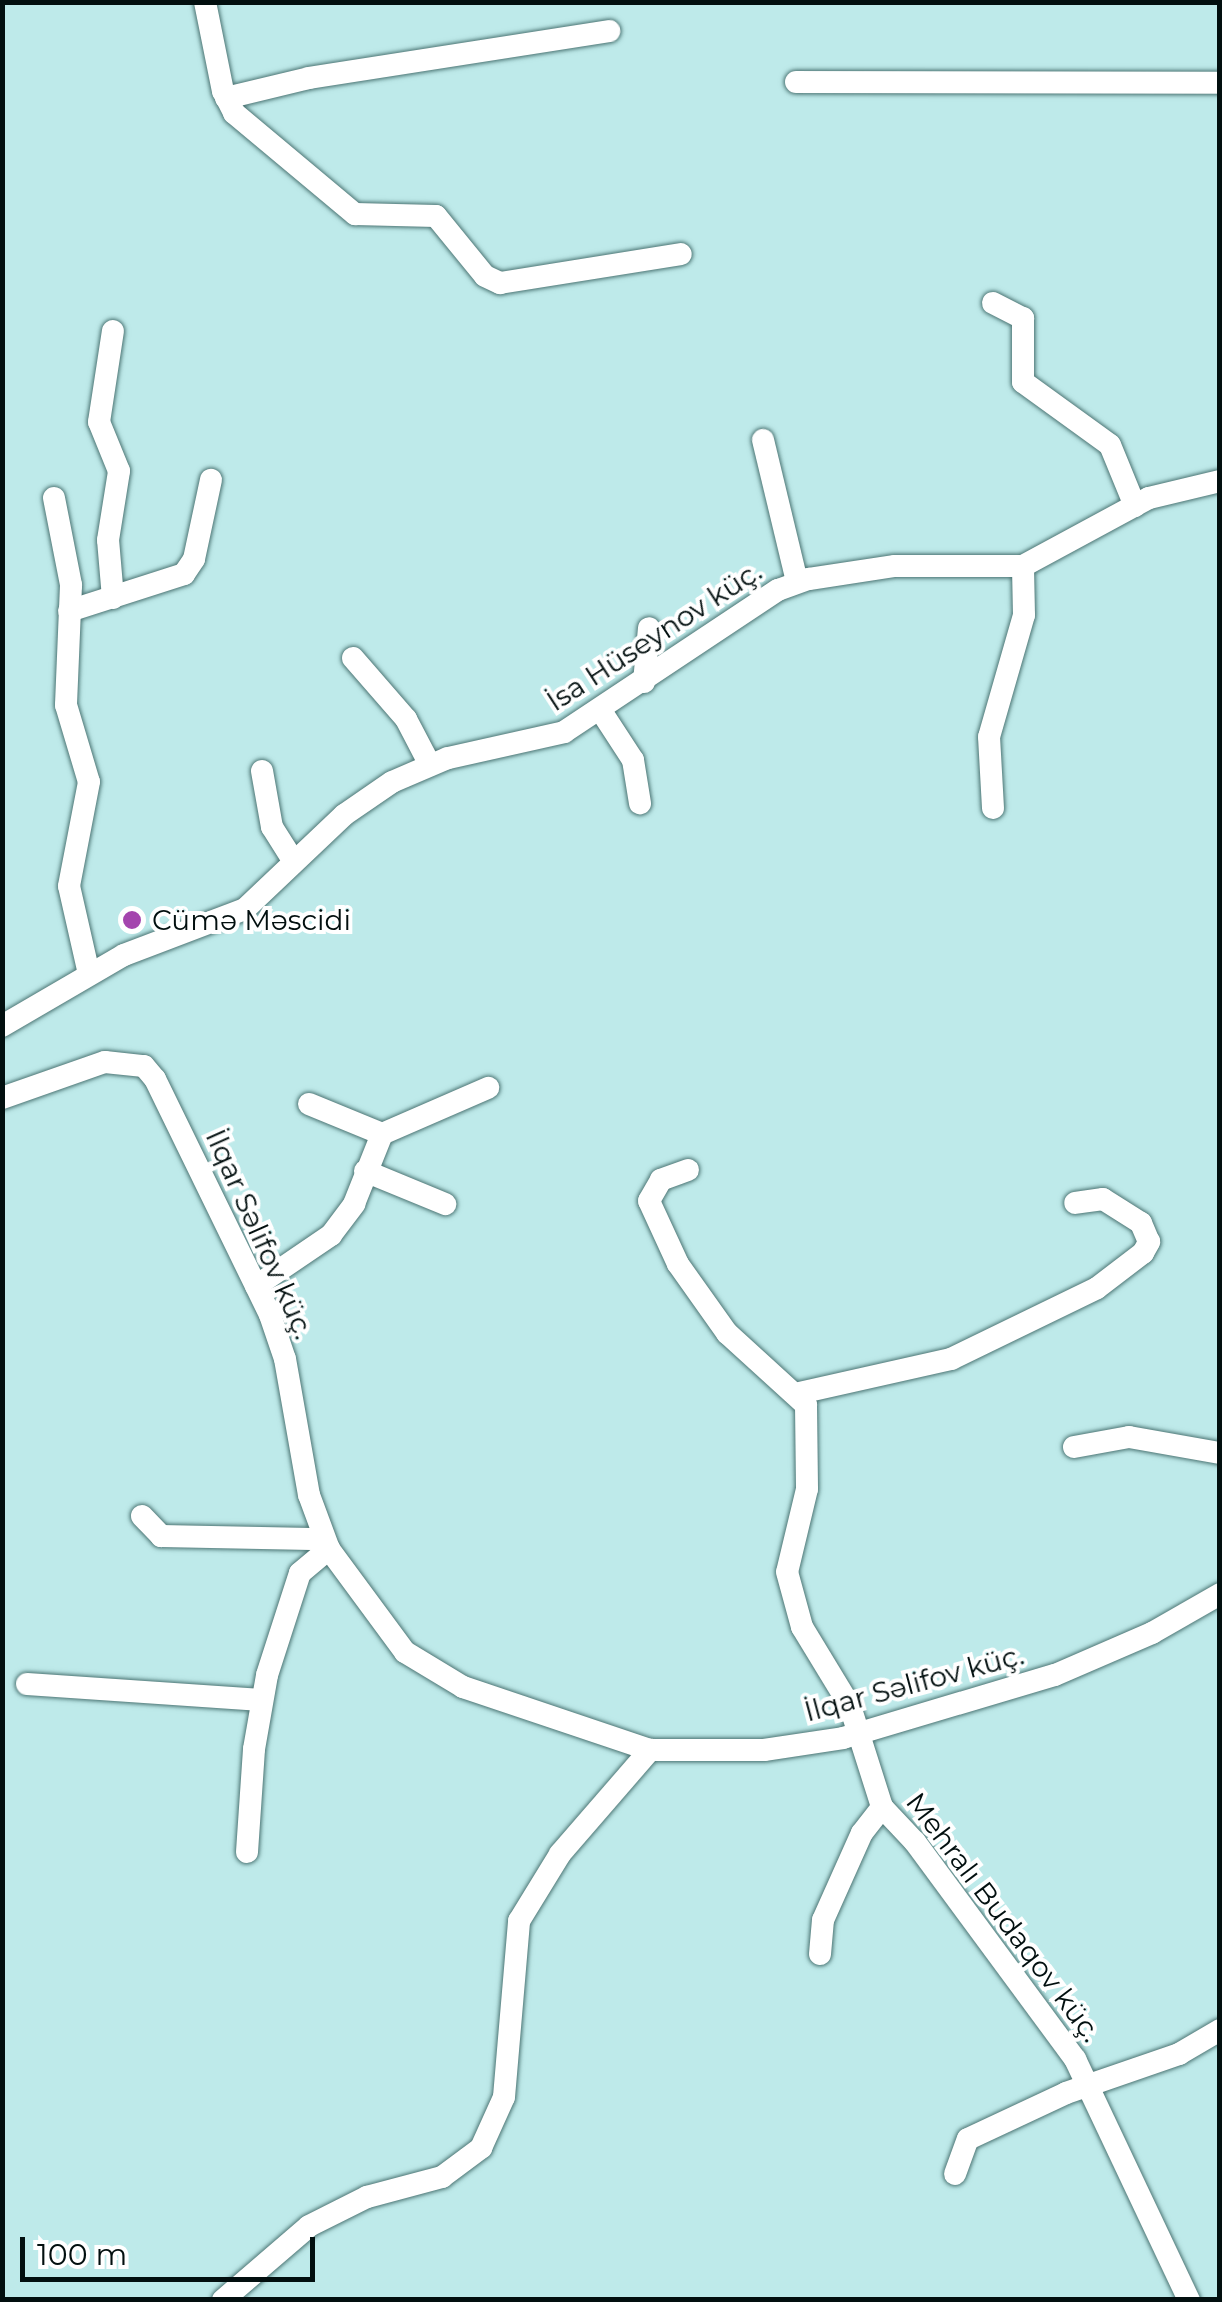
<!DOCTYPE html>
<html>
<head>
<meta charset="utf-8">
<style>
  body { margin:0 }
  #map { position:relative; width:1222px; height:2302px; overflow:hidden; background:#beeaea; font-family:Montserrat,sans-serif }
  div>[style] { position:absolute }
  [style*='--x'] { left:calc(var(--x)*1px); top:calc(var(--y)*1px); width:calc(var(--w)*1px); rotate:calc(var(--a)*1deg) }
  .roads { filter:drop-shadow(0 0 2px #4c7574) drop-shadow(0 0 2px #4c7574) }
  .minor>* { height:22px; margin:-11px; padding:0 11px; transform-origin:11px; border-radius:11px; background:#fff }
  .dots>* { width:28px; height:28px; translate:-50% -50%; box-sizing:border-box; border:5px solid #fff; border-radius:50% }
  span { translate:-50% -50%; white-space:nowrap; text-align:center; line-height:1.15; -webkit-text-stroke:8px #fff; paint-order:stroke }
  .street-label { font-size:28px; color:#020f0f }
  .poi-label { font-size:28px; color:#020f0f }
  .left { translate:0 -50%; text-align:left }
  .frame { position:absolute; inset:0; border:5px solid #020f0f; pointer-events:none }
  .scale { position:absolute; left:20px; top:2237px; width:295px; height:45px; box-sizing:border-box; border:5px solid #020f0f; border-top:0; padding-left:12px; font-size:30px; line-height:35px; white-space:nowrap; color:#020f0f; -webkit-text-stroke:8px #fff; paint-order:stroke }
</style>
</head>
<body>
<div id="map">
  <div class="roads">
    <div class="minor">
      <div style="--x:205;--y:2;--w:91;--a:78.6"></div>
      <div style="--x:223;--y:91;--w:25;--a:63"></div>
      <div style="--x:234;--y:113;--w:158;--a:39.9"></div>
      <div style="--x:355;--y:214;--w:81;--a:1.4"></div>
      <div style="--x:436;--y:216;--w:77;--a:50.8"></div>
      <div style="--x:485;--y:276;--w:17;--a:25"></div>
      <div style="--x:500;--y:283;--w:183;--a:-9.1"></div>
      <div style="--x:796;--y:82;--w:424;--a:0.1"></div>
      <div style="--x:226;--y:98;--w:85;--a:-13.5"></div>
      <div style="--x:309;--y:78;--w:304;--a:-8.9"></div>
      <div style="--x:993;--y:303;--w:34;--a:27"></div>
      <div style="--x:1023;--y:318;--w:64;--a:90"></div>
      <div style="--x:1023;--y:382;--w:107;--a:35.9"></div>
      <div style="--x:1110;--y:445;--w:66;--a:67.7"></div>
      <div style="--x:763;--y:440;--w:146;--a:76.5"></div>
      <div style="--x:54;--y:498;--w:89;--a:78.9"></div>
      <div style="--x:71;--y:585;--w:120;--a:92.4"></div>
      <div style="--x:66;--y:705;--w:80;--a:73.4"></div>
      <div style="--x:89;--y:782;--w:106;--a:100.9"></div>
      <div style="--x:69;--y:886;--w:90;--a:77.2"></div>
      <div style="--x:113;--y:598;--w:58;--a:-94.9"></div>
      <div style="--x:108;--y:540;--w:70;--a:-80.9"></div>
      <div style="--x:119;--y:471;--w:53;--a:-112.2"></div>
      <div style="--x:99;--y:422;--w:92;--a:-81.3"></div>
      <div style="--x:69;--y:611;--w:121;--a:-17.8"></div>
      <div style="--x:184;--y:574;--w:18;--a:-56"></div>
      <div style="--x:194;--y:559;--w:81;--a:-77.9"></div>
      <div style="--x:353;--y:658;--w:81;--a:49"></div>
      <div style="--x:406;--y:719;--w:52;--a:62.4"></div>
      <div style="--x:644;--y:682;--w:54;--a:-84.7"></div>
      <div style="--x:601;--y:711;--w:59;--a:56.9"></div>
      <div style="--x:633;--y:760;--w:44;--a:80.8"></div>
      <div style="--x:262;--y:771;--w:57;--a:79.9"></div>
      <div style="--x:272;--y:827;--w:41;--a:57.8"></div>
      <div style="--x:993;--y:808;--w:71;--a:-93.2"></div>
      <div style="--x:989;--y:737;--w:127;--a:-74"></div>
      <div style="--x:1024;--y:615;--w:49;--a:-91.2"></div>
      <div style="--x:2;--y:1026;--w:141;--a:-30.2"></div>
      <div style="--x:124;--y:955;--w:129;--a:-20.8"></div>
      <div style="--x:245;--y:909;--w:137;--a:-43.5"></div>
      <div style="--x:344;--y:815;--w:58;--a:-34.5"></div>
      <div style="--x:392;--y:782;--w:61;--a:-23.2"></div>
      <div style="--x:448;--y:758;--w:119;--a:-12.6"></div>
      <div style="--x:564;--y:732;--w:257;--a:-33.6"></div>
      <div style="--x:778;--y:590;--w:33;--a:-20"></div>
      <div style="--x:809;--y:579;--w:87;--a:-8.6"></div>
      <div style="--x:895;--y:566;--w:128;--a:0"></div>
      <div style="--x:1023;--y:566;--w:143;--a:-28.4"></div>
      <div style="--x:1149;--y:498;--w:73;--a:-13.5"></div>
      <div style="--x:2;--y:1098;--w:109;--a:-19.3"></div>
      <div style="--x:105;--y:1062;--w:39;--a:6"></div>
      <div style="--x:144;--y:1066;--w:17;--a:50"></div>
      <div style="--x:155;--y:1079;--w:263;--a:64"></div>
      <div style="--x:270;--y:1315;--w:46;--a:71.2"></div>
      <div style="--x:285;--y:1359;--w:138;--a:80"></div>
      <div style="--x:309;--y:1495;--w:58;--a:69.7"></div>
      <div style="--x:329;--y:1549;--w:128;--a:53.6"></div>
      <div style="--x:405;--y:1652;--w:68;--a:31.1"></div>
      <div style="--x:463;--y:1687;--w:197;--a:18.6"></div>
      <div style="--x:650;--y:1750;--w:114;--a:0"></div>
      <div style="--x:764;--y:1750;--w:80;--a:-8.6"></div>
      <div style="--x:843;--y:1738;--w:221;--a:-16.6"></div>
      <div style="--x:1055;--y:1675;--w:106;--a:-23.4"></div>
      <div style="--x:1152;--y:1633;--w:78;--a:-29.8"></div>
      <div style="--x:309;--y:1104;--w:79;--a:22.3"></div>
      <div style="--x:688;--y:1170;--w:29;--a:160"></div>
      <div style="--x:661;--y:1180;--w:24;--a:120"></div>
      <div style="--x:649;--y:1201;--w:69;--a:65.3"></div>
      <div style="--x:678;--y:1264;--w:85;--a:54.6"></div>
      <div style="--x:727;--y:1333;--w:107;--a:42.3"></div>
      <div style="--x:806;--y:1405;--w:84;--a:89.3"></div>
      <div style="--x:807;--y:1489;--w:85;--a:103.5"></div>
      <div style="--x:787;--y:1572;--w:57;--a:74.7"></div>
      <div style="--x:802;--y:1627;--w:92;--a:58.7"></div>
      <div style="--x:850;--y:1706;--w:106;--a:72.4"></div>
      <div style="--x:882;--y:1807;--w:48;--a:46.7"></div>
      <div style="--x:915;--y:1842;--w:270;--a:53.6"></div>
      <div style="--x:1075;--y:2059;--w:267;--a:64.7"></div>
      <div style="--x:365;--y:1171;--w:87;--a:22.4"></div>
      <div style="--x:256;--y:1286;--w:91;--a:-34.2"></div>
      <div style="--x:331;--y:1235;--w:39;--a:-53"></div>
      <div style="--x:354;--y:1204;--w:75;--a:-68.2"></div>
      <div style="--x:382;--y:1134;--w:116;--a:-23.5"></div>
      <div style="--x:799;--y:1393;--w:156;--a:-12.6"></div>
      <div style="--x:951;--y:1359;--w:162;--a:-25.9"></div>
      <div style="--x:1097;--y:1288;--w:58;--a:-37.3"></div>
      <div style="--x:1143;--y:1253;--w:13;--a:-61"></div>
      <div style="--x:1149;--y:1242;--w:21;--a:-113"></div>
      <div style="--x:1141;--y:1223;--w:45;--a:-147.7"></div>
      <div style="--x:1103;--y:1199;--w:28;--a:172"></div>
      <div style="--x:1074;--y:1447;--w:56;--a:-10.3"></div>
      <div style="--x:1129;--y:1437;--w:92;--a:10"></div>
      <div style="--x:142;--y:1516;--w:28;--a:46"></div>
      <div style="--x:161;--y:1536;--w:163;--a:1.1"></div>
      <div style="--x:27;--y:1684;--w:235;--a:3.9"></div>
      <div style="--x:247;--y:1852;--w:103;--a:-86.1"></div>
      <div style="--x:254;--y:1749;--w:75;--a:-80"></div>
      <div style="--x:267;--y:1675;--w:107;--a:-72.1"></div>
      <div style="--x:300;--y:1573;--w:38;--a:-40"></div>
      <div style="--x:820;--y:1954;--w:34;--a:-85"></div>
      <div style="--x:823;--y:1920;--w:95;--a:-65.9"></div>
      <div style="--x:862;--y:1833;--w:33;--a:-52"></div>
      <div style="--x:955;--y:2174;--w:37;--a:-70"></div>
      <div style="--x:968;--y:2139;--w:108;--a:-25.1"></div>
      <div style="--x:1066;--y:2093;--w:120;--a:-19"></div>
      <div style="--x:1179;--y:2054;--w:48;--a:-30.3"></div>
      <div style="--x:223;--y:2300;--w:113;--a:-40.7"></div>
      <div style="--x:309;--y:2226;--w:65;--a:-26.6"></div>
      <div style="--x:367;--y:2197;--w:78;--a:-14.9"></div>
      <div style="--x:442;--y:2177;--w:49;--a:-36.6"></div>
      <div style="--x:481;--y:2148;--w:56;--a:-65.7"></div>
      <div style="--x:504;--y:2097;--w:177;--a:-85.1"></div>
      <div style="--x:519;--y:1921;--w:79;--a:-58.5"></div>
      <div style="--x:560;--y:1854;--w:138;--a:-49.1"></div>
    </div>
  </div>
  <div class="dots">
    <div style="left:132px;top:920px;background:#a445ae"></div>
  </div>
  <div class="street-label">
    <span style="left:654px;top:636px;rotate:-33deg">İsa Hüseynov küç.</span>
    <span style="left:260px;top:1234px;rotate:66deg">İlqar Səlifov küç.</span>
    <span style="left:914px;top:1683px;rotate:-15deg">İlqar Səlifov küç.</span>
    <span style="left:1004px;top:1917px;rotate:53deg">Mehralı Budaqov küç.</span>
  </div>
  <div class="poi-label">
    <span class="left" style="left:152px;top:920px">Cümə Məscidi</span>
  </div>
  <div class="frame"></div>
  <div class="scale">100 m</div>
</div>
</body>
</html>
